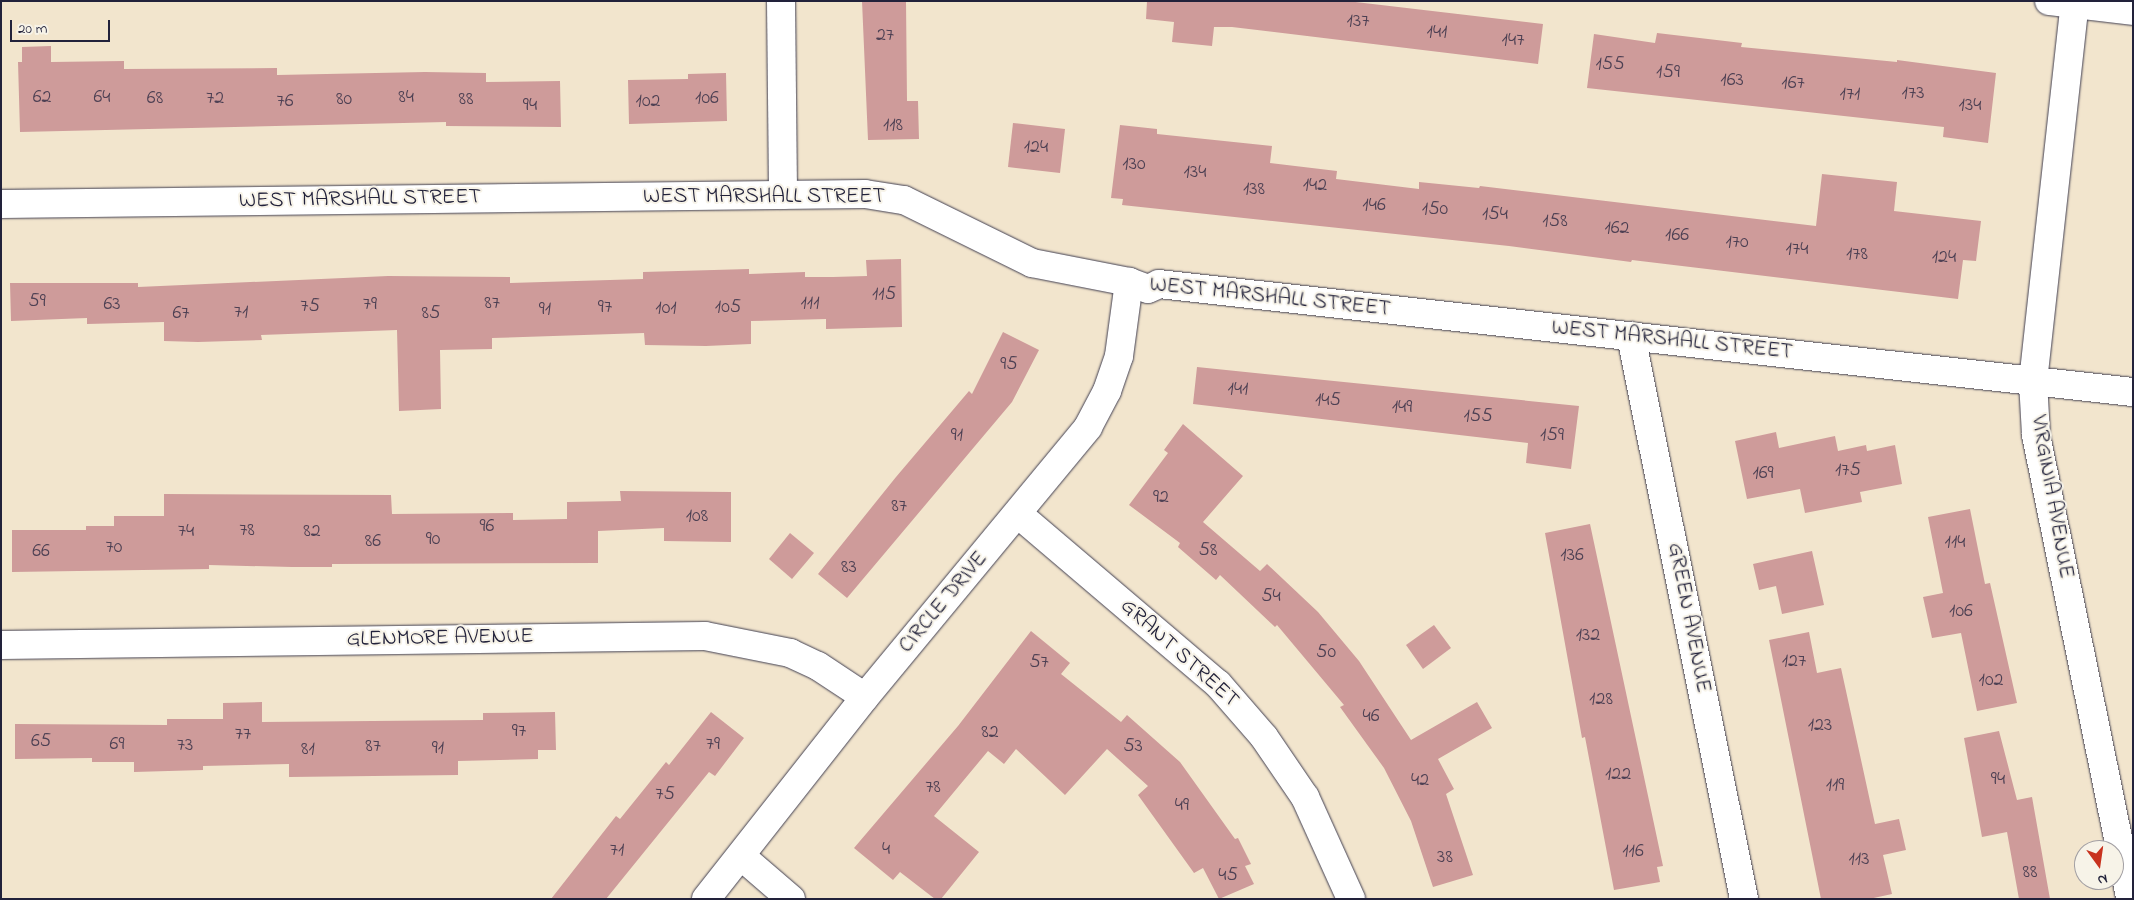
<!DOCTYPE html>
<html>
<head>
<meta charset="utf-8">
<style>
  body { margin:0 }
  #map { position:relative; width:2134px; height:900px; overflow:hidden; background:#f2e5cd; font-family:"Indie Flower",sans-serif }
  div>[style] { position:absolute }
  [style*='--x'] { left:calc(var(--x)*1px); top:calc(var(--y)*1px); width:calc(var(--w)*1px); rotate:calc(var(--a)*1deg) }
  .building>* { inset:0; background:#ce9b9a }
  .roads { filter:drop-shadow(0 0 1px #413f51) drop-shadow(0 0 1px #413f51) }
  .minor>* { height:28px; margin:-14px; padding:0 14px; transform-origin:14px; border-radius:14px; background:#fff }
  span { translate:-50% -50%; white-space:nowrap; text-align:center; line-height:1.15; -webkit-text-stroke:4px #f7f3e8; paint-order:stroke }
  .number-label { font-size:20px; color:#4d4053 }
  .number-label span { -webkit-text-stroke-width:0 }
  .street-label { font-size:22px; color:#22223b }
  .frame { position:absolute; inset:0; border:2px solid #22223b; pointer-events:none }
  .north { position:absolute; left:2074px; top:840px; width:50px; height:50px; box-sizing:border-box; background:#f7f3e8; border:1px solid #a29fa3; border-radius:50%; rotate:166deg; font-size:14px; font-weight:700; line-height:20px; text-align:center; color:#22223b }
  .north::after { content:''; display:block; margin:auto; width:18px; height:22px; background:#c8321e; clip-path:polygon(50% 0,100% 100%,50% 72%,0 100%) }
  .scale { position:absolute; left:10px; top:20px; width:100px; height:22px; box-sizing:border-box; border:2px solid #22223b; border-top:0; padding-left:6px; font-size:15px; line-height:18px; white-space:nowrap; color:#22223b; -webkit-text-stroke:4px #f7f3e8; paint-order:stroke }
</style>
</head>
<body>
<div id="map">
  <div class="building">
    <div style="clip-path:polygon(862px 1px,906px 1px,907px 101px,918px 101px,919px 139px,868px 140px)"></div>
    <div style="clip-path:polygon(1147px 1px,1347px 1px,1543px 24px,1538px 64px,1232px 27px,1214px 27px,1212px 46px,1172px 42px,1174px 22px,1146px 19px)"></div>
    <div style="clip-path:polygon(1657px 33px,1742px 43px,1741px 47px,1897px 62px,1897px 60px,1996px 73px,1988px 143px,1943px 137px,1944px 127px,1587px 88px,1594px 34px,1655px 43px)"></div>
    <div style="clip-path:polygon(51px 46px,51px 62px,124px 61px,124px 69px,277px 68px,277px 75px,425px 72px,486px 73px,486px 82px,560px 81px,561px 127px,446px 126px,446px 122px,20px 132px,18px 62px,22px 62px,22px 47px)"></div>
    <div style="clip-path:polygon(726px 73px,727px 121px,629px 124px,628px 80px,688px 79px,688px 74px)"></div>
    <div style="clip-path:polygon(1013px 123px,1065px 129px,1060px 173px,1008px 167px)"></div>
    <div style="clip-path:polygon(1120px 125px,1157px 129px,1157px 134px,1272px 146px,1270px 163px,1337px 171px,1336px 179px,1419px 189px,1419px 182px,1479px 188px,1480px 186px,1816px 226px,1822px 174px,1897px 182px,1894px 211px,1981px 221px,1976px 261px,1963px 260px,1958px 299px,1632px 260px,1631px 262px,1509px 246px,1122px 205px,1123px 199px,1111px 198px)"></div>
    <div style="clip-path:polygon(901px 259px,902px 327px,826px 329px,826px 319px,751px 321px,751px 344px,706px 346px,645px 345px,644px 333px,492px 338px,492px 349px,440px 350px,441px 409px,399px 411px,397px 330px,261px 335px,262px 340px,198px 342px,164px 341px,164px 322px,87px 324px,87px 318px,11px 321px,10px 283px,138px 283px,138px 287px,388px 276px,510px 277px,510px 283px,643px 279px,643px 272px,749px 269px,749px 274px,805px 272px,805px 277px,833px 277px,867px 276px,866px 260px)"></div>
    <div style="clip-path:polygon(1003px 332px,1039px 350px,1012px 402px,847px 598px,818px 574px,896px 477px,969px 391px,972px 394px)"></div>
    <div style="clip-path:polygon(1197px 367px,1579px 406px,1571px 469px,1526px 463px,1528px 443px,1193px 404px)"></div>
    <div style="clip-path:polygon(1183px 424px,1243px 476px,1203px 522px,1260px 571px,1267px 564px,1318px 612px,1359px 661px,1411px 740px,1477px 702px,1492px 728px,1438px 759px,1454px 789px,1446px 794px,1473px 875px,1433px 887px,1411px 821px,1384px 768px,1340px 707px,1344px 705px,1277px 625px,1275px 627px,1220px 575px,1216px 580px,1178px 547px,1180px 543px,1129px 505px,1168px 453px,1164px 450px)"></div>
    <div style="clip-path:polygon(1776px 432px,1779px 448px,1835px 436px,1838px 451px,1866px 445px,1867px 451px,1895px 445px,1902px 484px,1860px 492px,1862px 502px,1805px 513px,1800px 489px,1747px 499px,1735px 441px)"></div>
    <div style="clip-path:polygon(620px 491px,731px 492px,731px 542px,664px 541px,664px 528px,598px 531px,598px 563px,332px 564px,332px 567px,292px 567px,209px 565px,209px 569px,12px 572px,12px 530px,86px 530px,86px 526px,114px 526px,114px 516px,164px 516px,164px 494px,391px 495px,392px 514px,513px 513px,513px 520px,567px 519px,567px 502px,621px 501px)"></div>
    <div style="clip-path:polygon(1970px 509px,1985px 584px,1990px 583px,2017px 703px,1977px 711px,1961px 633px,1932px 638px,1923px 597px,1943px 593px,1928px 517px)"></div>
    <div style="clip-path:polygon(1590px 524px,1663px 866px,1657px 867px,1660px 882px,1614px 890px,1585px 737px,1582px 738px,1545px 533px)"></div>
    <div style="clip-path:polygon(790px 533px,814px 553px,792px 579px,769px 559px)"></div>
    <div style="clip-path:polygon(1812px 551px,1824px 605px,1782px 614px,1776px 586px,1759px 590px,1753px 564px)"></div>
    <div style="clip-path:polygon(1434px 625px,1451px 648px,1423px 669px,1406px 645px)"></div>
    <div style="clip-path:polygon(1031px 631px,1070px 663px,1061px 674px,1121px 722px,1127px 715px,1180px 762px,1235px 839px,1238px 838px,1251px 864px,1245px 866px,1254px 884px,1219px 899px,1203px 868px,1194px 873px,1138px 795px,1148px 786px,1107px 749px,1065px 795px,1016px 749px,1004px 764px,988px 751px,934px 816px,979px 852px,941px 899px,935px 899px,900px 872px,893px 880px,854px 848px,958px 726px)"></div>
    <div style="clip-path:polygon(1809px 632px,1817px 673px,1841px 668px,1875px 824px,1899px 819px,1906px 850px,1883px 855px,1892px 894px,1869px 899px,1821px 899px,1769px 640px)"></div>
    <div style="clip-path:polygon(262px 702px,262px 722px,483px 720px,483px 713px,555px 712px,556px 750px,538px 750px,538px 759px,458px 761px,458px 775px,289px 777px,289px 764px,203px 766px,203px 770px,134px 772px,134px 762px,92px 762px,92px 758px,15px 759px,15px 724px,167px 725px,167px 719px,223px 719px,223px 703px)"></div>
    <div style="clip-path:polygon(711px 712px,744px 738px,715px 776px,709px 772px,606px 899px,551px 899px,616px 816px,620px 819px,666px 762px,669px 765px)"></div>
    <div style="clip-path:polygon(1999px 731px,2017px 800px,2032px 797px,2050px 899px,2019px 899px,2007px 832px,1982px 837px,1964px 738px)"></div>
  </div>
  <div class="roads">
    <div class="minor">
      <div style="--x:781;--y:1;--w:194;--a:89.4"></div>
      <div style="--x:2049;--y:1;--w:85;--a:6.8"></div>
      <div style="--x:2075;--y:1;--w:382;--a:96.3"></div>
      <div style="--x:2033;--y:381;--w:54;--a:86.8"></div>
      <div style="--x:2036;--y:435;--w:473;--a:78.5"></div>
      <div style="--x:1;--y:204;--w:864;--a:-0.66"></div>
      <div style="--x:865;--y:194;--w:39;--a:9"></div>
      <div style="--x:904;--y:200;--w:143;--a:26.2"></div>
      <div style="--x:1032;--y:263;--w:99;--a:11.1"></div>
      <div style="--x:1129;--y:282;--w:20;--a:20"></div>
      <div style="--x:1148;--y:289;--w:12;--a:-24"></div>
      <div style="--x:1159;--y:284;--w:980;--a:6.33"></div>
      <div style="--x:1631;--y:336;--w:574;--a:78.65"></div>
      <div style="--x:1018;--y:514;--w:262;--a:40.4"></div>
      <div style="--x:1218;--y:684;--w:70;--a:49"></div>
      <div style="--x:1264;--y:737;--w:73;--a:55.7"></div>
      <div style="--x:1305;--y:797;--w:112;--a:65.7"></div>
      <div style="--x:1;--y:645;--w:704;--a:-0.73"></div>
      <div style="--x:705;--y:636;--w:87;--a:11.3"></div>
      <div style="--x:790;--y:653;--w:31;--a:25"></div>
      <div style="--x:818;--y:666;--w:56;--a:33.4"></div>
      <div style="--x:741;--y:856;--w:66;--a:40.7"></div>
      <div style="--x:706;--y:899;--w:257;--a:-51.8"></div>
      <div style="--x:865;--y:697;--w:350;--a:-50.4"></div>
      <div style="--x:1088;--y:427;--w:41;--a:-62.2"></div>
      <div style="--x:1107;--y:391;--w:37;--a:-71"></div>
      <div style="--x:1119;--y:356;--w:75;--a:-82.3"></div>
    </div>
  </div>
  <div class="number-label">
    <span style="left:1358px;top:21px">137</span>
    <span style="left:1437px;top:32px">141</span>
    <span style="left:885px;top:35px">27</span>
    <span style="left:1513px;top:40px">147</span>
    <span style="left:1610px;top:64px">155</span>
    <span style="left:1668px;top:72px">159</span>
    <span style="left:1732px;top:80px">163</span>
    <span style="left:1793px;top:83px">167</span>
    <span style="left:1913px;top:93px">173</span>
    <span style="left:1850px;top:94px">171</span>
    <span style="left:42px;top:97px">62</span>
    <span style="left:102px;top:97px">64</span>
    <span style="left:406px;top:97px">84</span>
    <span style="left:155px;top:98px">68</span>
    <span style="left:215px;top:98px">72</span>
    <span style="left:707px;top:98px">106</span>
    <span style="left:344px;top:99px">80</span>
    <span style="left:466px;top:99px">88</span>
    <span style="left:285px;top:101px">76</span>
    <span style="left:648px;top:101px">102</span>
    <span style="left:530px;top:105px">94</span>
    <span style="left:1970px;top:105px">134</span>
    <span style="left:893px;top:125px">118</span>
    <span style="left:1036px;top:147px">124</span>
    <span style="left:1134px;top:164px">130</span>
    <span style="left:1195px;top:172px">134</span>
    <span style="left:1315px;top:185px">142</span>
    <span style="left:1254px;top:189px">138</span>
    <span style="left:1374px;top:205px">146</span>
    <span style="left:1435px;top:209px">150</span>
    <span style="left:1495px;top:214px">154</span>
    <span style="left:1555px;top:221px">158</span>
    <span style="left:1617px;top:228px">162</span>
    <span style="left:1677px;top:235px">166</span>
    <span style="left:1737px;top:242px">170</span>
    <span style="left:1797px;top:249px">174</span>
    <span style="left:1857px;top:254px">178</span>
    <span style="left:1944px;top:257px">124</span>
    <span style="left:884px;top:294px">115</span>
    <span style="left:37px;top:301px">59</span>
    <span style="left:492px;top:303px">87</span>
    <span style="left:810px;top:303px">111</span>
    <span style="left:112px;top:304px">63</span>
    <span style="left:370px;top:304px">79</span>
    <span style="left:310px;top:306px">75</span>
    <span style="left:605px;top:307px">97</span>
    <span style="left:728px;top:307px">105</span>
    <span style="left:666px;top:308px">101</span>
    <span style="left:545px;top:309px">91</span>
    <span style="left:241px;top:312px">71</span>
    <span style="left:181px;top:313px">67</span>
    <span style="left:431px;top:313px">85</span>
    <span style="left:1009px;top:364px">95</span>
    <span style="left:1238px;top:389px">141</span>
    <span style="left:1328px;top:400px">145</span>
    <span style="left:1402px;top:407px">149</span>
    <span style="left:1478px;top:416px">155</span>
    <span style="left:957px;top:435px">91</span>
    <span style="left:1552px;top:435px">159</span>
    <span style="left:1848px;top:470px">175</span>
    <span style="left:1763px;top:473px">169</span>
    <span style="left:1161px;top:497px">92</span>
    <span style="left:899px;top:506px">87</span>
    <span style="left:697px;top:516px">108</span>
    <span style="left:487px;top:526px">96</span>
    <span style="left:247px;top:530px">78</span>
    <span style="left:186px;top:531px">74</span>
    <span style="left:312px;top:531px">82</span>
    <span style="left:433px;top:539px">90</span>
    <span style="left:373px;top:541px">86</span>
    <span style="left:1955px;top:542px">114</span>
    <span style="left:114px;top:547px">70</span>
    <span style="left:1208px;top:550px">58</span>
    <span style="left:41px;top:551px">66</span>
    <span style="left:1572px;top:555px">136</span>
    <span style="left:849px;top:567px">83</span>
    <span style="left:1271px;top:596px">54</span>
    <span style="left:1961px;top:611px">106</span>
    <span style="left:1588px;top:635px">132</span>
    <span style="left:1326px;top:652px">50</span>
    <span style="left:1794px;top:661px">127</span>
    <span style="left:1039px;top:662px">57</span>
    <span style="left:1991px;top:680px">102</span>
    <span style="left:1601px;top:699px">128</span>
    <span style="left:1371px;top:716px">46</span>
    <span style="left:1820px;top:725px">123</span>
    <span style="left:519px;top:731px">97</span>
    <span style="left:990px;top:732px">82</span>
    <span style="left:243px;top:734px">77</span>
    <span style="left:41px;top:741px">65</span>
    <span style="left:117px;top:744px">69</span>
    <span style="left:713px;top:744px">79</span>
    <span style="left:185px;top:745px">73</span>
    <span style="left:373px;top:746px">87</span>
    <span style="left:1133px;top:746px">53</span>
    <span style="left:438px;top:748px">91</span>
    <span style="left:308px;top:749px">81</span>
    <span style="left:1618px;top:774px">122</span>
    <span style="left:1998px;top:779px">94</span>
    <span style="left:1420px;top:780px">42</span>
    <span style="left:1835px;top:785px">119</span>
    <span style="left:933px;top:787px">78</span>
    <span style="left:665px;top:794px">75</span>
    <span style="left:1182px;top:805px">49</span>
    <span style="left:886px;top:849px">4</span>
    <span style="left:617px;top:850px">71</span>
    <span style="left:1633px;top:851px">116</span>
    <span style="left:1445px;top:857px">38</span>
    <span style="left:1859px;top:859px">113</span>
    <span style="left:2030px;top:872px">88</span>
    <span style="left:1228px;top:875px">45</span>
  </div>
  <div class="street-label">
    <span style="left:764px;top:198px">WEST MARSHALL STREET</span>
    <span style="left:360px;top:200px;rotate:-1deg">WEST MARSHALL STREET</span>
    <span style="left:1270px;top:298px;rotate:6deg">WEST MARSHALL STREET</span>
    <span style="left:1672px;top:341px;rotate:6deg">WEST MARSHALL STREET</span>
    <span style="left:2051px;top:497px;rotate:80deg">VIRGINIA AVENUE</span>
    <span style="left:944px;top:603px;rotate:-50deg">CIRCLE DRIVE</span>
    <span style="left:1688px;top:618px;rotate:79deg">GREEN AVENUE</span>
    <span style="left:440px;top:639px;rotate:-1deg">GLENMORE AVENUE</span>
    <span style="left:1179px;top:654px;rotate:42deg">GRANT STREET</span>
  </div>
  <div class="frame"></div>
  <div class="north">N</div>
  <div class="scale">20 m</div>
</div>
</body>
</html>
